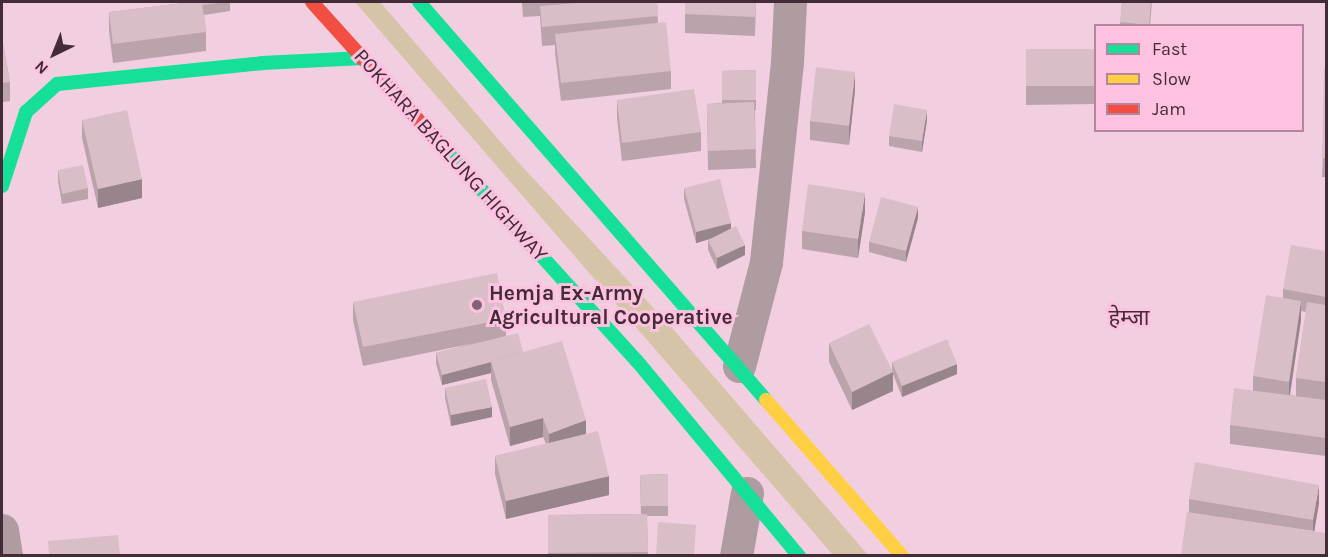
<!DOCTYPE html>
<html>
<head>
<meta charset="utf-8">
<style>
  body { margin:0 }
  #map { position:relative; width:1328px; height:557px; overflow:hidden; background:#f1cfe0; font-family:Karla,"Noto Sans Devanagari",sans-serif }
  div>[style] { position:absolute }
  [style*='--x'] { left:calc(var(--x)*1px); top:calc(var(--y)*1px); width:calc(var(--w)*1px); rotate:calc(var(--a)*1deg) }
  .green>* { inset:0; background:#d5c4a8 }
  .street>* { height:33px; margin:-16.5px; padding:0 16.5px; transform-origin:16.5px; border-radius:16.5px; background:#ae9ca0 }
  .fast>* { height:14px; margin:-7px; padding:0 7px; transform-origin:7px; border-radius:7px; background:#16e098 }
  .slow>* { height:14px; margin:-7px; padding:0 7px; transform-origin:7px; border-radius:7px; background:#ffcf43 }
  .jam>* { height:14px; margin:-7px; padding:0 7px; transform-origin:7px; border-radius:7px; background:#f24e42 }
  .wall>* { inset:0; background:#bba3ac }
  .shaded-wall>* { inset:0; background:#98858c }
  .building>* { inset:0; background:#d9bec8 }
  .dots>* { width:16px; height:16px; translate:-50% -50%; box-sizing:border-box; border:3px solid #fec2e1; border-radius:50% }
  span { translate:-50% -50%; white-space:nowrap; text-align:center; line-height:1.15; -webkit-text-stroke:6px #fec2e1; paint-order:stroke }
  .street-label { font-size:21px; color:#432b38 }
  .poi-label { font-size:21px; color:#432b38; font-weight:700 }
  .left { translate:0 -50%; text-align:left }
  .neighbourhood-label { font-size:22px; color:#432b38 }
  .frame { position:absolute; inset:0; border:3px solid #432b38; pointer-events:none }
  .legend { position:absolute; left:1094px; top:24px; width:210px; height:108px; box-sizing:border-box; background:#fec2e1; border:2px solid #b3869d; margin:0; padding:8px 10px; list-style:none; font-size:18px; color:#432b38 }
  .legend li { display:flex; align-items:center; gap:12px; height:30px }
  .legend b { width:30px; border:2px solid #b3869d }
  .north { position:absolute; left:24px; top:24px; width:60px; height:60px; -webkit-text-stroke:4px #fec2e1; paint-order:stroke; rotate:223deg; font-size:16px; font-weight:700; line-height:24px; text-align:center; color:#432b38 }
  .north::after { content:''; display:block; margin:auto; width:21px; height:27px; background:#432b38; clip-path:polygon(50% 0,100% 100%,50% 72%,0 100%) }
</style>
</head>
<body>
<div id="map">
  <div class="green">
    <div style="clip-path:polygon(355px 2px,380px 2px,518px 162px,672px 328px,868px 555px,833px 555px)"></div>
  </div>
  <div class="street">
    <div style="--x:739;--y:366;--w:107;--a:-75.4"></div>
    <div style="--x:766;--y:262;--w:201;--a:-84"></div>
    <div style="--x:787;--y:62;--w:60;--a:-87.1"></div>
    <div style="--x:2;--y:530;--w:26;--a:81"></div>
    <div style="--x:736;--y:556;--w:64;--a:-80.1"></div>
  </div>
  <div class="fast">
    <div style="--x:419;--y:2;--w:528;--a:48.92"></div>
    <div style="--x:440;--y:144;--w:293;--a:47.8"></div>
    <div style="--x:637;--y:361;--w:254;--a:50.3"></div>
    <div style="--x:2;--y:186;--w:78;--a:-72"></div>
    <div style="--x:26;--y:112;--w:42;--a:-42.1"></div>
    <div style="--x:57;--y:84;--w:206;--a:-5.8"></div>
    <div style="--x:262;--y:63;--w:102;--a:-2.8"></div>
  </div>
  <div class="slow">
    <div style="--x:766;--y:400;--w:207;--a:48.9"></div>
  </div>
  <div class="jam">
    <div style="--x:312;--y:2;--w:191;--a:48"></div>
  </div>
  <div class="wall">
    <div style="clip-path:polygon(192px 2px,230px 2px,230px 11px,204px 15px,206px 32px,206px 51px,113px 63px,109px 31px,109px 12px)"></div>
    <div style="clip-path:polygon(522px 2px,657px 2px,658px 23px,671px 71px,671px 89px,561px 101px,555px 53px,555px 45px,542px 46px,540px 16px,523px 17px)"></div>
    <div style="clip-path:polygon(685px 2px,756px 2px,755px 36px,685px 33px)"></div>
    <div style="clip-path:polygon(1122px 2px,1152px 2px,1150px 26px,1120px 26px)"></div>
    <div style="clip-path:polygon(2px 38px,10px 82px,10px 101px,2px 102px)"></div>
    <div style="clip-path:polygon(1026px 49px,1095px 49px,1095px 104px,1026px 105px)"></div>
    <div style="clip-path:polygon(1326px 67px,1326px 177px,1322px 177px)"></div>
    <div style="clip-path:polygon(756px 70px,756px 110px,755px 110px,756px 168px,708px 170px,707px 104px,722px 103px,722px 71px)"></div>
    <div style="clip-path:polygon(855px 90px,849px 145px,810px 140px,810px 121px)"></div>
    <div style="clip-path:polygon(617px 100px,701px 132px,701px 151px,622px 161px,617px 118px)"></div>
    <div style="clip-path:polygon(82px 120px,142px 198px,98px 208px,82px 138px)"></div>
    <div style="clip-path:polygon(927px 120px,922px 152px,889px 146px,889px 136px)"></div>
    <div style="clip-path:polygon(58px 170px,88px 188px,88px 199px,62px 204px,58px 181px)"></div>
    <div style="clip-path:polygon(684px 188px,731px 229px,745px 255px,717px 269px,708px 250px,708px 240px,709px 239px,696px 243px,684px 199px)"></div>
    <div style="clip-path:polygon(865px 212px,858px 258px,802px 249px,802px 231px)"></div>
    <div style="clip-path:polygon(918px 218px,906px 262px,869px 252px,869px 242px)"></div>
    <div style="clip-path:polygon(evenodd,1326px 251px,1326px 456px,1230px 444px,1230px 425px,1253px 390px,1253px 376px,1283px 298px,1283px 289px,1326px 251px,1301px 311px,1306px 312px,1296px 378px,1296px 396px,1290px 395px,1301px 320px,1301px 311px)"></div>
    <div style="clip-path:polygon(353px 302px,506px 319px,506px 336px,523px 352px,586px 434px,609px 495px,506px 519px,495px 474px,495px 456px,546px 444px,543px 437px,510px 446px,491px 380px,491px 373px,442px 385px,436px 364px,436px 353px,475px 343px,363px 366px,353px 320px)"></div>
    <div style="clip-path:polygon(829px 343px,892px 371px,892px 362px,957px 374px,902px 397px,893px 374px,893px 391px,852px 410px,829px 362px)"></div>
    <div style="clip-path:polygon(445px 388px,492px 417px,451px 426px,445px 398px)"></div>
    <div style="clip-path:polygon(668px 474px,668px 516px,647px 516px,648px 555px,548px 555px,548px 515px,641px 514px,640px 475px)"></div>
    <div style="clip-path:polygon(1189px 499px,1319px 503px,1314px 531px,1189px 513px)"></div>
  </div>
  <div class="shaded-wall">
    <div style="clip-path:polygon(855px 72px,855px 90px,849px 145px,849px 126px)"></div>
    <div style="clip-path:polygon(927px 110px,927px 120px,922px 152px,922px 141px)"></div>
    <div style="clip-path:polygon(142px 179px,142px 198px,98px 208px,98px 189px)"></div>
    <div style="clip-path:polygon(865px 193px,865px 212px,858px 258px,858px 239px)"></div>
    <div style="clip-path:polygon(918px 207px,918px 218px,906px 262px,906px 251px)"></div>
    <div style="clip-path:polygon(731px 223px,731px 233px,696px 243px,696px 232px)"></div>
    <div style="clip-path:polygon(745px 245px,745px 255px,717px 269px,717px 258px)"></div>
    <div style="clip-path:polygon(1301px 301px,1301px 320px,1289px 400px,1289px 382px)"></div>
    <div style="clip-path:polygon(491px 362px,491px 373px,442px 385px,442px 375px)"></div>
    <div style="clip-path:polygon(957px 364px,957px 374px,902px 397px,902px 386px)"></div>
    <div style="clip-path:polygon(893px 372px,893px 391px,852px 410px,852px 392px)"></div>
    <div style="clip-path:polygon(492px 407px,492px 417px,451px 426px,451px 415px)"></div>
    <div style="clip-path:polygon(543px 418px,543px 437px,510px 446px,510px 427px)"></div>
    <div style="clip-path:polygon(586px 420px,586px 439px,549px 453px,549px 434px)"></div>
    <div style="clip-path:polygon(609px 476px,609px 495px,506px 519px,506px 501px)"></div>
    <div style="clip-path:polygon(1319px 485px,1319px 503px,1313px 539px,1313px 520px)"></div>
  </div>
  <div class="building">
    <div style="clip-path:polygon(192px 2px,202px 2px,206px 32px,113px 44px,109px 12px)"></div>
    <div style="clip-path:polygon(202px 2px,225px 2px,202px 5px)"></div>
    <div style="clip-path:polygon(590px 2px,657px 2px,658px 16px,542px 27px,540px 6px)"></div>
    <div style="clip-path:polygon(685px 2px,756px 2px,755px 17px,685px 14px)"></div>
    <div style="clip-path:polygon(1122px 2px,1151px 2px,1149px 25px,1120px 22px)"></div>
    <div style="clip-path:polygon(666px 22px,671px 71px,561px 83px,555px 34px)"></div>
    <div style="clip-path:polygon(2px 38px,10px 82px,2px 83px)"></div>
    <div style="clip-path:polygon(1026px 49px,1095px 49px,1095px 86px,1026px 86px)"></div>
    <div style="clip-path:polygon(816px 67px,855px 72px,849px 126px,810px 121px)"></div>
    <div style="clip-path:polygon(1324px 67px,1326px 67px,1326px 158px,1322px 158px)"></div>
    <div style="clip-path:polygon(756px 70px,756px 100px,722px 100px,722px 71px)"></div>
    <div style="clip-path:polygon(694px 89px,701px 132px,622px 143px,617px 100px)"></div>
    <div style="clip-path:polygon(754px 102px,756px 149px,708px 151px,707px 104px)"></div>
    <div style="clip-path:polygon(894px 104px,927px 110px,922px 141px,889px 136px)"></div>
    <div style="clip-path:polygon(127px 110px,142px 179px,98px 189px,82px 120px)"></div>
    <div style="clip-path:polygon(83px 165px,88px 188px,62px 194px,58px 170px)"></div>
    <div style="clip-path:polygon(720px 179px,731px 223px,696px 232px,684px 188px)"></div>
    <div style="clip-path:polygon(808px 184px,865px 193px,858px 239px,802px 231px)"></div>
    <div style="clip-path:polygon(881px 197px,918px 207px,906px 251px,869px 242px)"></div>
    <div style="clip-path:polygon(736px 226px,745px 245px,717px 258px,708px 240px)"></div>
    <div style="clip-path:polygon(1291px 245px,1326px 251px,1326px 297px,1283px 289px)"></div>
    <div style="clip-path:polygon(497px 273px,506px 319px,363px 347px,353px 302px)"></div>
    <div style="clip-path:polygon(1266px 295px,1301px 301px,1289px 382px,1253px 376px)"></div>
    <div style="clip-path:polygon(1307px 302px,1326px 305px,1326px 382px,1296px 378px)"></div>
    <div style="clip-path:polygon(869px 324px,893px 372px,852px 392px,829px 343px)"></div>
    <div style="clip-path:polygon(518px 333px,523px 352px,491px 361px,491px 362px,442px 375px,436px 353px)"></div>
    <div style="clip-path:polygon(947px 339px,957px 364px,902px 386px,892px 362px)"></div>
    <div style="clip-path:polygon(562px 341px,586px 420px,549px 434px,543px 418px,510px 427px,491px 361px)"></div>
    <div style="clip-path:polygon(486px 379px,492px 407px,451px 415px,445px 388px)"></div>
    <div style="clip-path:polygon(1234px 388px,1326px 400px,1326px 438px,1230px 425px)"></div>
    <div style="clip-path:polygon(598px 431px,609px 476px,506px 501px,495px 456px)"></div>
    <div style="clip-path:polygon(1195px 462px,1319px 485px,1313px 520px,1189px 499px)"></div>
    <div style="clip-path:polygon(668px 474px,668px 506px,641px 506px,640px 475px)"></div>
    <div style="clip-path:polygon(1187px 512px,1326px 533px,1326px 543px,1325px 555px,1181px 555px)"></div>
    <div style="clip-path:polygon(647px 514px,648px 552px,548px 553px,548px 515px)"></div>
    <div style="clip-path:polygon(658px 522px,696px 525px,694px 555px,656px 555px)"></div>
    <div style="clip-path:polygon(118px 535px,120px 555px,49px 555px,48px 541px)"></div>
  </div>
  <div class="dots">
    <div style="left:477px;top:305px;background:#806473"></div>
  </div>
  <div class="street-label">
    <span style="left:451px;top:155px;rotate:48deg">POKHARA BAGLUNG HIGHWAY</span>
  </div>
  <div class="poi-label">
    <span class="left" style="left:489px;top:305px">Hemja Ex-Army<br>Agricultural Cooperative</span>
  </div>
  <div class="neighbourhood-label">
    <span style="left:1129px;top:319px">हेम्जा</span>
  </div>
  <div class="frame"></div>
  <ul class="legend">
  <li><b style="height:8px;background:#16e098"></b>Fast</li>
  <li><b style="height:8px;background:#ffcf43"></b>Slow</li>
  <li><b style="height:8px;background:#f24e42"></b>Jam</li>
  </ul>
  <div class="north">N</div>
</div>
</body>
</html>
